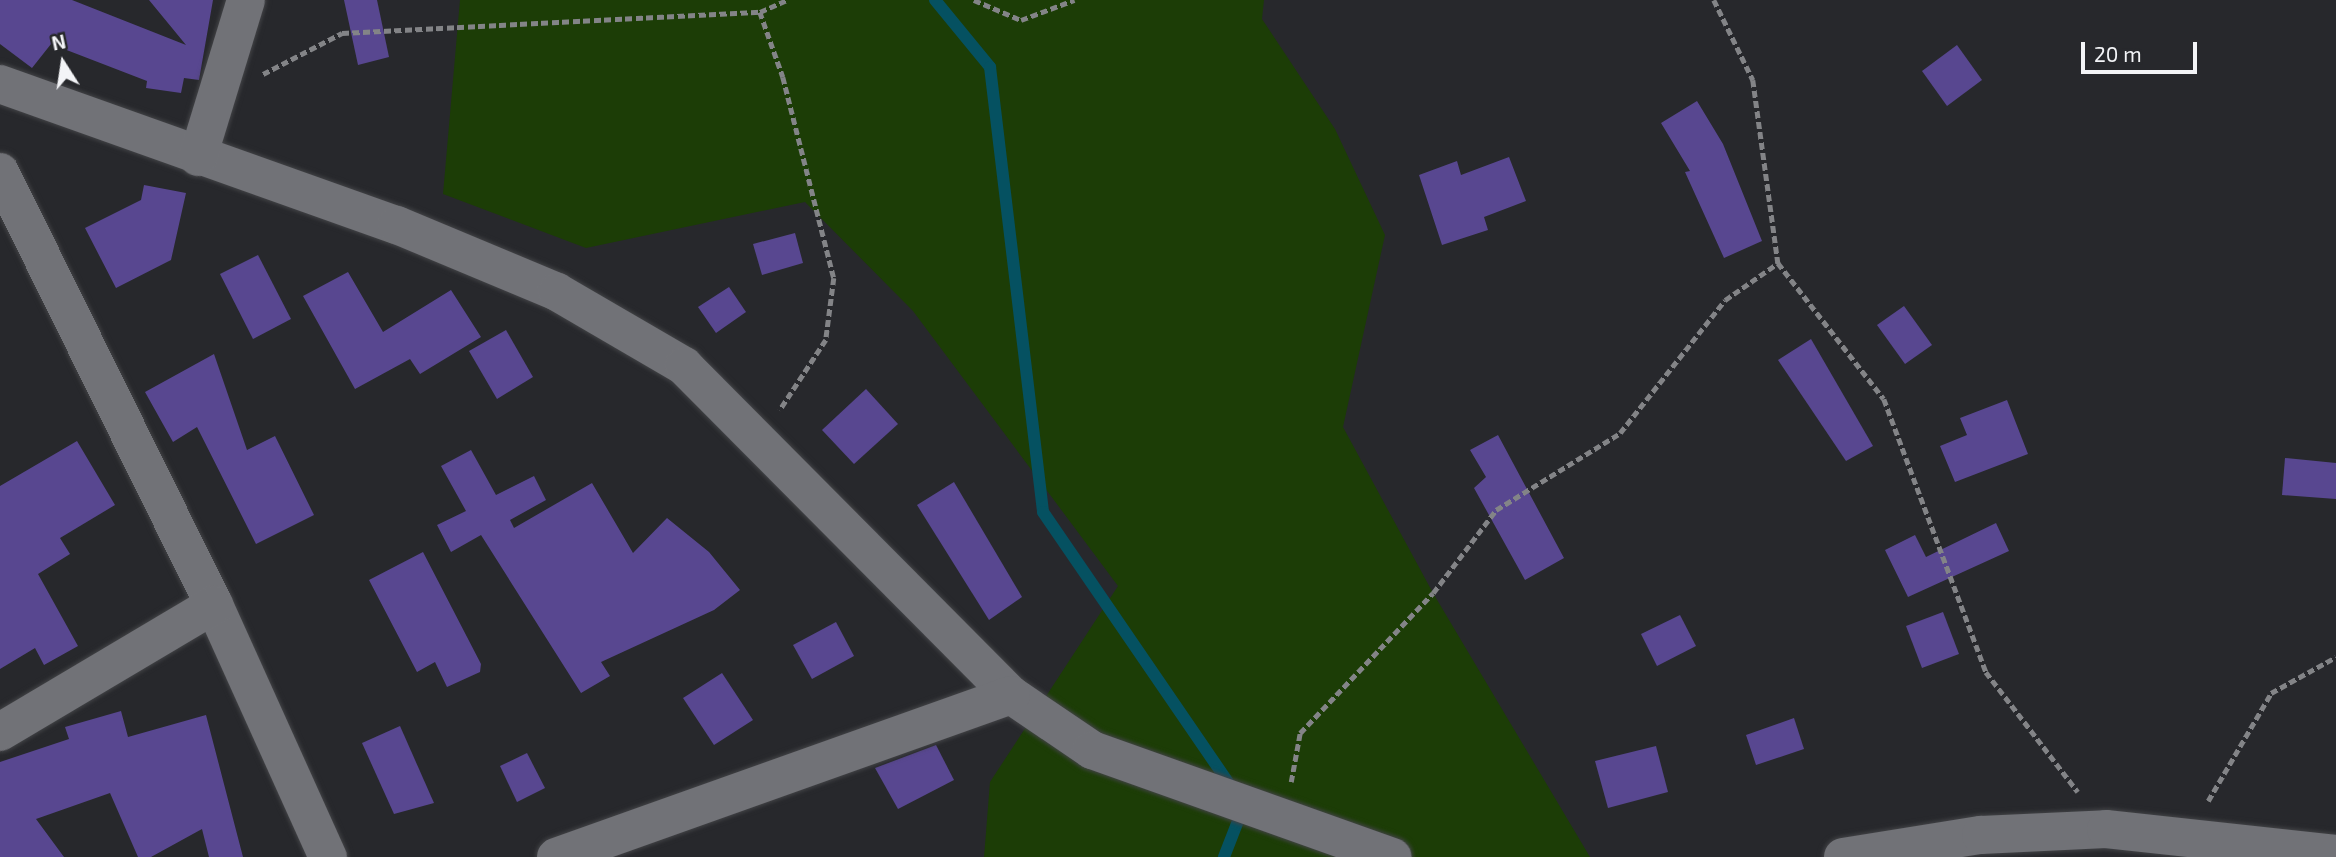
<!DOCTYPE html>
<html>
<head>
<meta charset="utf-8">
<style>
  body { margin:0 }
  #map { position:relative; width:2336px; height:857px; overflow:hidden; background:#27282c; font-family:"Exo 2",sans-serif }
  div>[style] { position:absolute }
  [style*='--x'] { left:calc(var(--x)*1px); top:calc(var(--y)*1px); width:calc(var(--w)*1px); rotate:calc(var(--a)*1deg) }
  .green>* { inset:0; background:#1c3d06 }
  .stream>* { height:12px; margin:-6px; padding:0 6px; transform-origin:6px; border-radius:6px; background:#055161 }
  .building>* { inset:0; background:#584790 }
  .path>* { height:4.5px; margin-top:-2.25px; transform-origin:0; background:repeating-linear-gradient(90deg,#838487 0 7px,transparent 0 10.5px) }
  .roads { filter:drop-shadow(0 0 2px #424346) drop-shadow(0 0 2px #424346) }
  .minor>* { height:38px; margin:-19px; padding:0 19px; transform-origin:19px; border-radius:19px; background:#717277 }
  span { translate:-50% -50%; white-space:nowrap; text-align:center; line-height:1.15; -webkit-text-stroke:6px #27282c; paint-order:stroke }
  .north { position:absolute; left:28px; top:28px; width:70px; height:70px; -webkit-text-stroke:5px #27282c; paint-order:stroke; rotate:348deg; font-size:19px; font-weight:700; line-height:28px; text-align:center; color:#f3f4f7 }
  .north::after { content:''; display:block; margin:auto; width:24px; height:32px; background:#f3f4f7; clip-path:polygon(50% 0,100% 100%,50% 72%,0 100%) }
  .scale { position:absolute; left:2081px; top:42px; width:116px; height:32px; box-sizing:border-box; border:4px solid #f3f4f7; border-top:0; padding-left:9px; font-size:21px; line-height:24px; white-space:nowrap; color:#f3f4f7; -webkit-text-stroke:5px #27282c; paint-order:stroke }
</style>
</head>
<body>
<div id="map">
  <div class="green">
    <div style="clip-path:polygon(460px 0,1264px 0,1262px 19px,1335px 129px,1385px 235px,1343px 427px,1433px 593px,1590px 857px,984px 857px,990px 782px,1118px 586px,913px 311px,805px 202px,586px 248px,443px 194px)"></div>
  </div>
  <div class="stream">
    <div style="--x:935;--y:0;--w:87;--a:50.6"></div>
    <div style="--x:990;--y:67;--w:448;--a:83.2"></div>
    <div style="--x:1043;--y:512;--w:337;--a:55.6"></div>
    <div style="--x:1224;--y:857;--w:53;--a:-68.8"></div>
  </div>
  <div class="building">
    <div style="clip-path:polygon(0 0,72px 0,186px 45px,149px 0,213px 0,199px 80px,184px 78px,181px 93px,146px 88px,147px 81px,51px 44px,32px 68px,0 44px)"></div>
    <div style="clip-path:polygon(344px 0,377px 0,389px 57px,358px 65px)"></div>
    <div style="clip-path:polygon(1957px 45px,1982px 80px,1947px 106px,1922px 71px)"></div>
    <div style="clip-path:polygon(1697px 101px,1723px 144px,1762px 241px,1724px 258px,1685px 172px,1690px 171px,1661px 123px)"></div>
    <div style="clip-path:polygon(1509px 157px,1526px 201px,1484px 217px,1488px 230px,1442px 245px,1419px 175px,1457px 161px,1461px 175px)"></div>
    <div style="clip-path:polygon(144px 185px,186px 193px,171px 260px,116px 288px,85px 228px,141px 200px)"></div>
    <div style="clip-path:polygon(795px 233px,803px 263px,762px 275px,753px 244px)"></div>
    <div style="clip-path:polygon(258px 255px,291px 319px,253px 339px,220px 274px)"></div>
    <div style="clip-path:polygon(348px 272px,383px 332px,451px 290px,481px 337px,420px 374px,410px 359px,355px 389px,303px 296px)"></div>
    <div style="clip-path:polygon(729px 287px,746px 312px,716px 333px,698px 307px)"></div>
    <div style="clip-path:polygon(1904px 306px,1932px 345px,1905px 364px,1877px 325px)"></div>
    <div style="clip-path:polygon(506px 330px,533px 377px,497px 399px,469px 351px)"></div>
    <div style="clip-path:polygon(1811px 339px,1873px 446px,1846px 461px,1778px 360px)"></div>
    <div style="clip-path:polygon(214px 354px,247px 450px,275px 436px,314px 515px,256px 544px,197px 427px,173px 442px,145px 392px)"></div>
    <div style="clip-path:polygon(866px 389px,898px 424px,854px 464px,822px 430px)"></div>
    <div style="clip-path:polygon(2007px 400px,2028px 454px,1955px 482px,1940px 446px,1967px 435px,1960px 418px)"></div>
    <div style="clip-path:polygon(1498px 435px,1564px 558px,1525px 580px,1474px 488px,1486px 477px,1470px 450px)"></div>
    <div style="clip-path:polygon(77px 441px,115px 505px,60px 538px,70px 554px,38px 574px,78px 646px,44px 665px,35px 648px,0 669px,0 486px)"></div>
    <div style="clip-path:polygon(471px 450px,496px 495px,534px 476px,546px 500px,510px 520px,514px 528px,592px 483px,633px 553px,667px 518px,709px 552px,740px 590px,714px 610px,601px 662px,610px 676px,581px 693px,481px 535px,451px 552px,437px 525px,466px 511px,441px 466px)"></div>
    <div style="clip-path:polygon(2285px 458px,2336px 463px,2336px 499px,2282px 495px)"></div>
    <div style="clip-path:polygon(954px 482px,1022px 597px,989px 620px,917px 505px)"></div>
    <div style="clip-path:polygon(1996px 523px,2009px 551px,1908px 597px,1885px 550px,1915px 535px,1926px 557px)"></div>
    <div style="clip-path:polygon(423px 552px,481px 664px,480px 672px,447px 687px,435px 662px,417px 672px,369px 580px)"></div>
    <div style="clip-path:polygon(1943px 612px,1959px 654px,1922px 668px,1906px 626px)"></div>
    <div style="clip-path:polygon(1680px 615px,1696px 646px,1657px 666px,1641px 634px)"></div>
    <div style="clip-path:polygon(836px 622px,854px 656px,812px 679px,793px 645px)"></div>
    <div style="clip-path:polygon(722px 673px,753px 720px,714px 745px,683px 698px)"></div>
    <div style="clip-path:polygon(121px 711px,128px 737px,206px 715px,243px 857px,209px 857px,202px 829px,151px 857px,138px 857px,110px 793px,36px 819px,64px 857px,0 857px,0 762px,69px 739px,65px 727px)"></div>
    <div style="clip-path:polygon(1794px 718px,1804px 749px,1756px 765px,1746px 735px)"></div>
    <div style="clip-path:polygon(400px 726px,434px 803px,394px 814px,362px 743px)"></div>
    <div style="clip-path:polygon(936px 745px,954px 780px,898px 809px,875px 768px)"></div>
    <div style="clip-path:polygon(1656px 746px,1668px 792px,1608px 808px,1595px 761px)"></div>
    <div style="clip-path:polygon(527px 753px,545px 788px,517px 802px,500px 766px)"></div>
  </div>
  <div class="path">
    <div style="--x:974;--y:0;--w:51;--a:23.1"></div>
    <div style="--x:1021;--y:20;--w:57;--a:-20.7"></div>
    <div style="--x:1714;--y:0;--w:89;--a:64"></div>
    <div style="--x:1753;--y:80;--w:185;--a:82.2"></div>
    <div style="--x:1778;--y:263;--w:172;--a:52.1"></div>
    <div style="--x:1884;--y:399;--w:291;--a:69.5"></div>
    <div style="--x:1986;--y:672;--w:151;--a:52.5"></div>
    <div style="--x:760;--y:12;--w:69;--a:70.5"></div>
    <div style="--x:783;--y:77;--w:207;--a:75.8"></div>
    <div style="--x:834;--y:278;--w:63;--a:97.4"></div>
    <div style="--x:826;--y:340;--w:84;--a:123.3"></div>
    <div style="--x:263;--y:74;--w:89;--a:-27.4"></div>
    <div style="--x:342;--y:33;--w:419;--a:-2.9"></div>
    <div style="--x:760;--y:12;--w:30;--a:-24"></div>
    <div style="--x:1291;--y:782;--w:50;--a:-79.6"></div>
    <div style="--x:1300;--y:733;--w:193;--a:-46.5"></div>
    <div style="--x:1433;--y:593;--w:104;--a:-52.8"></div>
    <div style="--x:1496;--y:510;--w:146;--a:-31.8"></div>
    <div style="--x:1620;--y:433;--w:169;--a:-51.7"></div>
    <div style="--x:1725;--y:300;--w:65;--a:-34.9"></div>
    <div style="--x:2208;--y:801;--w:125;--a:-59.7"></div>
    <div style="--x:2271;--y:693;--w:74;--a:-29"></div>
  </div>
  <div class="roads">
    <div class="minor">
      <div style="--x:0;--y:84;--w:421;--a:19.6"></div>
      <div style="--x:397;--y:225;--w:173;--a:22.7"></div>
      <div style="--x:557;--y:292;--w:147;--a:30.2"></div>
      <div style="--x:684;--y:366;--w:464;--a:45.2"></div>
      <div style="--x:1011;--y:695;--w:98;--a:34.2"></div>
      <div style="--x:1092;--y:750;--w:319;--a:19.6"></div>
      <div style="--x:198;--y:157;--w:164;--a:-73"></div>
      <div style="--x:0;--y:172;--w:483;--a:63.7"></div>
      <div style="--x:214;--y:605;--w:277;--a:65.7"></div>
      <div style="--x:0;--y:732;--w:249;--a:-30.7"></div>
      <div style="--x:556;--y:857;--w:483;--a:-19.6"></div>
      <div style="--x:1843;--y:857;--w:140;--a:-9.1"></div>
      <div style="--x:1981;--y:835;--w:125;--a:-2.7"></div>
      <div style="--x:2106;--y:829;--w:231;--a:6.2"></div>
    </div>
  </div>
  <div class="north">N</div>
  <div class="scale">20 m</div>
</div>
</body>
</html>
